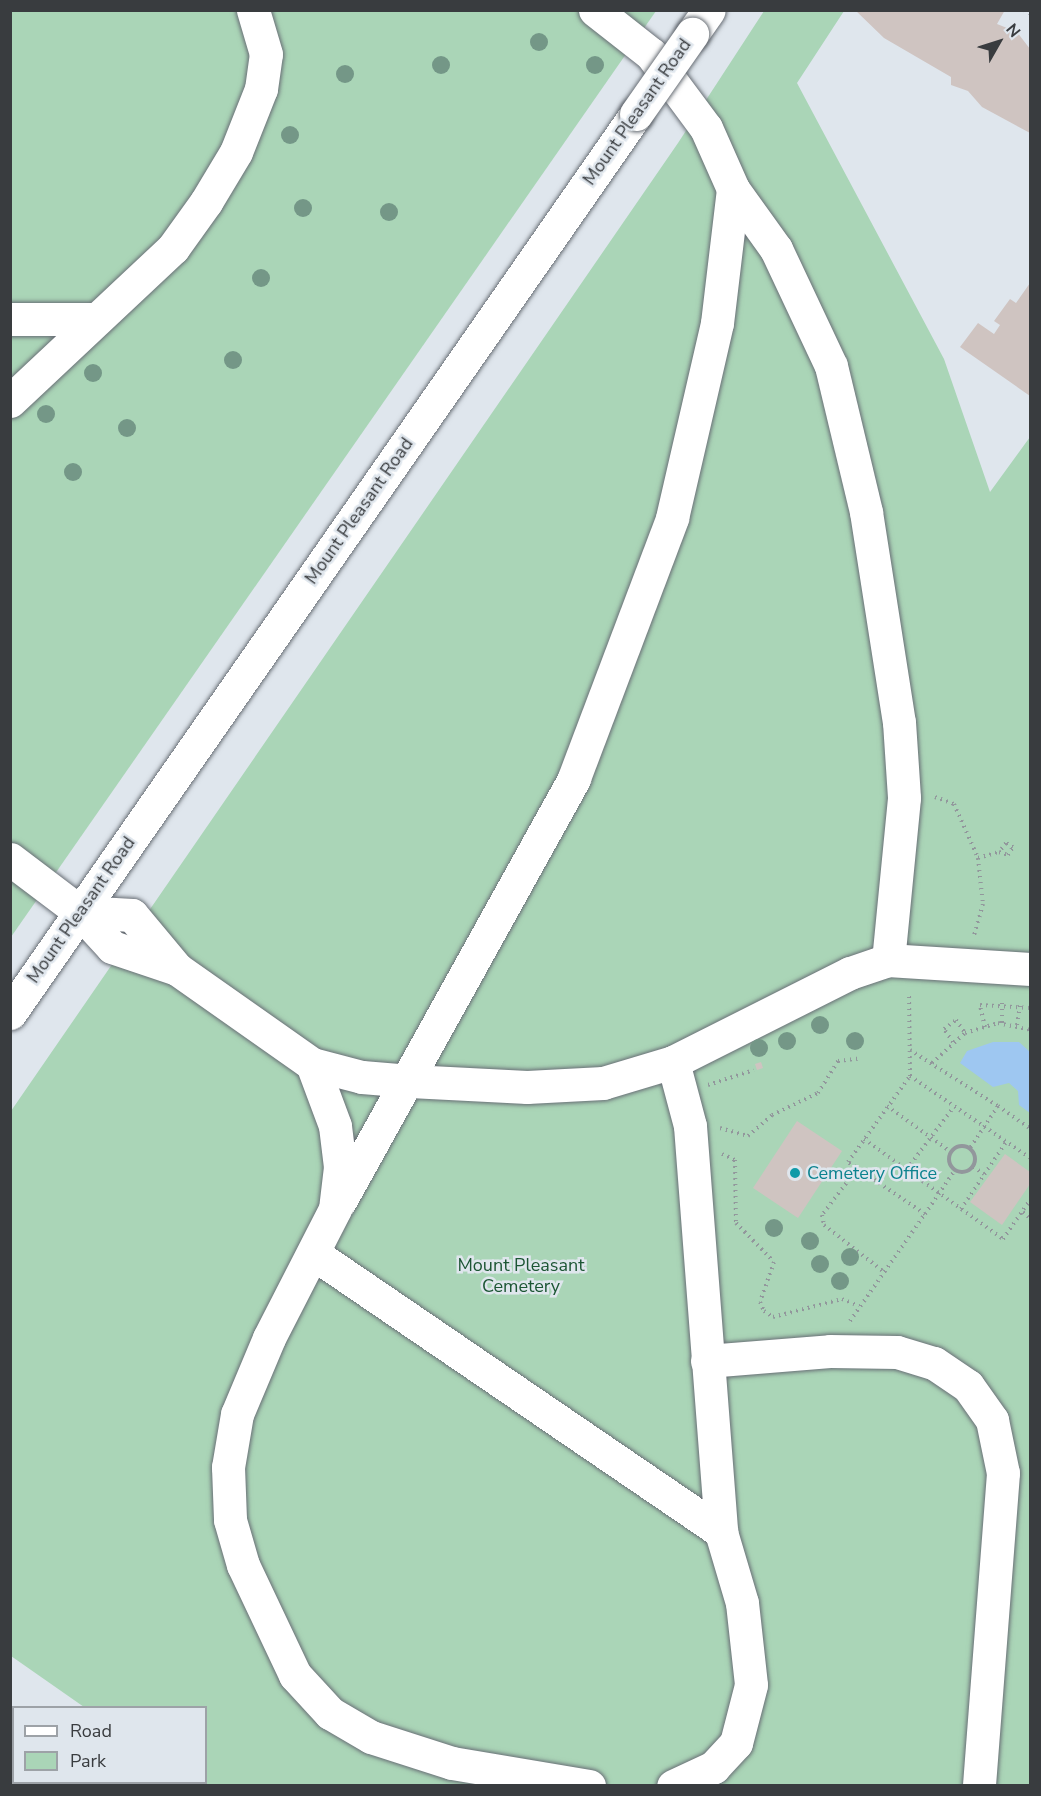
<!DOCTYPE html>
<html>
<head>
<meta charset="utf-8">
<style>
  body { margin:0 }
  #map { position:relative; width:1041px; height:1796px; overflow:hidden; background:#dfe6ed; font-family:"Nunito Sans",sans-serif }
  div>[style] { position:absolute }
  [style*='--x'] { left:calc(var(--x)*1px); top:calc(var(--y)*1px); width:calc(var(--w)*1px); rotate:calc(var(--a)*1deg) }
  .green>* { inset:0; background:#aad5b7 }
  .water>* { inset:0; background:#9ec7f1 }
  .building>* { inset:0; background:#cfc4c1 }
  .path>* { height:4px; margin-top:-2px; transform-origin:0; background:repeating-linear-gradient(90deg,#92979c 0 1.5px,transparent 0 6px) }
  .path>.ring { margin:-2px; padding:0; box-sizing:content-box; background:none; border:4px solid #92979c; border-radius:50% }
  .roads { filter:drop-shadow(0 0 2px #696f76) drop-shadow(0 0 2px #696f76) }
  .minor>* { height:33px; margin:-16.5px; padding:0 16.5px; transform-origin:16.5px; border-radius:16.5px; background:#fff }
  .major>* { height:33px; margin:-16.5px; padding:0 16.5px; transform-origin:16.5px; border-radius:16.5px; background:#fff }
  .bridges { filter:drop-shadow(0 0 2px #696f76) drop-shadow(0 0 2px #696f76) }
  .major-bridge>* { height:33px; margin:-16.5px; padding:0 16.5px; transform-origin:16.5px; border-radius:16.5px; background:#fff }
  .trees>* { width:18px; height:18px; margin:-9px; border-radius:50%; background:#749787 }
  .dots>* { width:16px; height:16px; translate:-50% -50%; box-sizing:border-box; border:3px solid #dfe6ed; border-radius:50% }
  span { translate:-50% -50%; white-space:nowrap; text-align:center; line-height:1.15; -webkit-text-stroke:5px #dfe6ed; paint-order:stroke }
  .street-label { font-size:18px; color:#393c3f }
  .culture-label { font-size:18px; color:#0d838f }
  .left { translate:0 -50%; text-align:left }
  .park-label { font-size:18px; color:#1c5634 }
  .frame { position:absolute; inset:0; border:12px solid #393c3f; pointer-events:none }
  .legend { position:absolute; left:12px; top:1706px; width:195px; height:78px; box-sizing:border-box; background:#dfe6ed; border:2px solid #9da2a7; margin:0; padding:8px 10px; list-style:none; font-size:18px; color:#393c3f }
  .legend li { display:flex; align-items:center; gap:12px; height:30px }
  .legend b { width:30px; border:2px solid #9da2a7 }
  .north { position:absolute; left:969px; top:12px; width:60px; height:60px; -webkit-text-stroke:4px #dfe6ed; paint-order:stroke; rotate:51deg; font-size:16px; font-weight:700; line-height:24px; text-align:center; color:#393c3f }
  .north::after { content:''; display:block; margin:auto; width:21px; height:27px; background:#393c3f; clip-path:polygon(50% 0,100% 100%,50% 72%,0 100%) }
</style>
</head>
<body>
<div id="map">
  <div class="green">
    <div style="clip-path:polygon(11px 11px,656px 11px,11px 937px)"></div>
    <div style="clip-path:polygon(764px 11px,844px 11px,797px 83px,944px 359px,990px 492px,1030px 437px,1030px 1785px,194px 1785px,190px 1783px,206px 1782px,206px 1708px,84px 1707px,11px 1656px,11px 1111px,678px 143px)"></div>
  </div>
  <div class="water">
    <div style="clip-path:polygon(993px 1042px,1019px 1042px,1030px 1052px,1030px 1113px,1019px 1105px,1018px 1091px,1009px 1083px,993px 1087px,960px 1063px,967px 1051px)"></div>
  </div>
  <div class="building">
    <div style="clip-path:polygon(855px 10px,1005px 10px,997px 24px,1017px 32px,1030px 49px,1030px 133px,982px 107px,968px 91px,951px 85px,951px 77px,884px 38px)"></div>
    <div style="clip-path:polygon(1030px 283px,1030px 396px,960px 347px,978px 323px,994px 334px,1000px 325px,994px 321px,1010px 299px,1016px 303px)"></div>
    <div style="clip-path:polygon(761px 1062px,763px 1068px,757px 1070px,755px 1064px)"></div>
    <div style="clip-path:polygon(797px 1121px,842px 1151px,798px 1218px,753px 1188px)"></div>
    <div style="clip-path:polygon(1005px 1154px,1030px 1172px,1030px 1184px,1002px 1225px,970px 1202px)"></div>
    <div style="clip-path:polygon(14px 1778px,14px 1782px,30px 1786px,10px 1786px)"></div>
  </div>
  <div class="path">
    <div style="--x:1024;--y:10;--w:7;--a:27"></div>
    <div style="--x:935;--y:797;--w:20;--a:20"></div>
    <div style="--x:954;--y:804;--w:59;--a:66"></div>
    <div style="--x:978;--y:858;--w:46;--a:83.8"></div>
    <div style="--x:983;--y:904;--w:33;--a:106"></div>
    <div style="--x:978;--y:858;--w:22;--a:-16"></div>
    <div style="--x:999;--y:852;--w:9;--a:18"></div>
    <div style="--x:1008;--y:855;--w:9;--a:-58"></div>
    <div style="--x:1013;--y:847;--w:8;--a:-150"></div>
    <div style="--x:1006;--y:843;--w:11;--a:128"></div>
    <div style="--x:1002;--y:1003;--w:21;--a:90"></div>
    <div style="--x:1017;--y:1025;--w:20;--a:-81"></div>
    <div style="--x:985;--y:1027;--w:23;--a:-103"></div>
    <div style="--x:980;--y:1005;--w:50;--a:3.4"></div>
    <div style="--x:953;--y:1042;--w:16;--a:-125"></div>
    <div style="--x:944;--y:1029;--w:15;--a:-37"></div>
    <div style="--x:956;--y:1020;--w:16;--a:55"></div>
    <div style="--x:910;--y:1050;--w:104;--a:32.5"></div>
    <div style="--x:998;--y:1106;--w:50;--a:123.7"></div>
    <div style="--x:932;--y:1063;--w:45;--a:-42.3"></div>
    <div style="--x:965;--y:1033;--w:34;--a:-17"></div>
    <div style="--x:998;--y:1023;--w:33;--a:12"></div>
    <div style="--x:910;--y:1076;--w:145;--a:34.3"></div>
    <div style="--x:708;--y:1085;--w:48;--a:-18.1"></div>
    <div style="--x:887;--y:1106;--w:79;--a:35.7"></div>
    <div style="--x:998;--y:1106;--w:39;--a:35"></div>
    <div style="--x:720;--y:1128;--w:29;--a:16"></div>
    <div style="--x:748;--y:1136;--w:32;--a:-41"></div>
    <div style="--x:772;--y:1115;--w:51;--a:-25.6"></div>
    <div style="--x:818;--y:1093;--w:38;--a:-58"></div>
    <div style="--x:838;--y:1061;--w:23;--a:-7"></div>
    <div style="--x:864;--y:1139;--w:171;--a:35.7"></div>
    <div style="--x:1003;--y:1239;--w:47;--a:-55.3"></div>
    <div class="ring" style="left:949px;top:1146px;width:22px;height:22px"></div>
    <div style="--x:722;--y:1154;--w:14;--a:25"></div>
    <div style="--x:735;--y:1160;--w:63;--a:89.1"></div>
    <div style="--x:736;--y:1223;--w:54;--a:45.7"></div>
    <div style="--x:774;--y:1262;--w:42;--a:109.3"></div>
    <div style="--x:760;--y:1302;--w:10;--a:66"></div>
    <div style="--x:764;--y:1311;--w:11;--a:34"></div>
    <div style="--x:773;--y:1317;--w:71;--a:-14.6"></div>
    <div style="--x:842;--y:1299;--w:18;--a:22"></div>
    <div style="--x:973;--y:1167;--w:13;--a:32"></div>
    <div style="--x:857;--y:1169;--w:58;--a:127.3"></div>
    <div style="--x:822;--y:1215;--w:10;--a:79"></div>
    <div style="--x:824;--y:1225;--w:76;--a:38.1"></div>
    <div style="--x:907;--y:1169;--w:76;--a:-53"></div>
    <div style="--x:961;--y:1209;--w:81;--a:-56.1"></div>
    <div style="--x:1023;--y:1212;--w:9;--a:41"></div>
    <div style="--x:925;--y:1214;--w:53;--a:-55.7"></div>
    <div style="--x:850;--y:1321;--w:131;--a:-55"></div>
    <div style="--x:925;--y:1214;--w:93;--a:-146"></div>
    <div style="--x:848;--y:1162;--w:106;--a:-54.2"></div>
    <div style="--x:910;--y:1076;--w:84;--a:-90.7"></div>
  </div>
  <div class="roads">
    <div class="minor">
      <div style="--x:595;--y:10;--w:71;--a:38.2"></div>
      <div style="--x:651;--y:54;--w:92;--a:53.4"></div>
      <div style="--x:706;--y:128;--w:67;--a:66.1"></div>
      <div style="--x:733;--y:189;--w:74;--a:54.4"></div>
      <div style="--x:776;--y:249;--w:129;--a:64.8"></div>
      <div style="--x:831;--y:366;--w:150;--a:76.5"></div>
      <div style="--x:866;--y:512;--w:213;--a:81.1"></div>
      <div style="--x:899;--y:722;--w:76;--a:86.2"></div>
      <div style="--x:904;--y:798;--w:163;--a:95.6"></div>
      <div style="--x:10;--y:319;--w:86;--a:0"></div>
      <div style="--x:10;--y:401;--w:224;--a:-43.2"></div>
      <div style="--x:173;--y:248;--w:57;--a:-54.3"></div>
      <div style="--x:206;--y:202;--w:58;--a:-59"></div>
      <div style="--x:236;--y:152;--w:68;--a:-68.4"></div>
      <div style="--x:261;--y:89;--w:35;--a:-82"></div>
      <div style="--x:266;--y:54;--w:46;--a:-106.5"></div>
      <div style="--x:10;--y:859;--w:88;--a:37.1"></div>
      <div style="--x:80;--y:912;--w:47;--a:47.6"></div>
      <div style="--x:112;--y:947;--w:69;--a:18.7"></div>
      <div style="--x:80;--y:912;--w:52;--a:3.3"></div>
      <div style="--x:132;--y:915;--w:70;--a:50.2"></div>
      <div style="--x:177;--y:969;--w:165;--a:35.1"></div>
      <div style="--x:312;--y:1064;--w:66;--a:69.6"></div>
      <div style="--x:335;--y:1126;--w:41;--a:83"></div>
      <div style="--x:340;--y:1167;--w:42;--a:96.8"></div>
      <div style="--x:335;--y:1209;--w:145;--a:117.1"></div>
      <div style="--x:269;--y:1338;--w:82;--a:112.8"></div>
      <div style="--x:237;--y:1414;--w:54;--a:99.6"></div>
      <div style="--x:228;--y:1467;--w:53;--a:87.8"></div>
      <div style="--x:230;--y:1520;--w:47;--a:73.9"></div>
      <div style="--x:243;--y:1565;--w:122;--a:64.7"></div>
      <div style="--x:295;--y:1675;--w:52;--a:47.4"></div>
      <div style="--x:330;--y:1713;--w:48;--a:30.3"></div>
      <div style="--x:371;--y:1737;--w:85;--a:17.8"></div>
      <div style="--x:452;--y:1763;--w:139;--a:9.5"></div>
      <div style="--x:673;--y:1062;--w:66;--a:75.1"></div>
      <div style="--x:690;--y:1126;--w:407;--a:85.6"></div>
      <div style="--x:721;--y:1532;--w:74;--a:73.5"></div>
      <div style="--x:742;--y:1603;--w:82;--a:83.7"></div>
      <div style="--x:751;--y:1685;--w:60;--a:104.5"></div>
      <div style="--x:736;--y:1743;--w:33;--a:133"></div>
      <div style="--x:714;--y:1767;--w:45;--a:155.1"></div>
      <div style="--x:312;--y:1064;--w:52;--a:14.6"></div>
      <div style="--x:362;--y:1077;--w:48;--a:4.8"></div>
      <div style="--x:410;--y:1081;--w:117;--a:2.9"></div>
      <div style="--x:527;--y:1087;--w:76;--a:-3"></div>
      <div style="--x:603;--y:1083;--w:73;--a:-16.7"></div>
      <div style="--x:673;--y:1062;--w:198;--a:-26.7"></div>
      <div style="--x:850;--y:973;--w:40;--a:-18.9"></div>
      <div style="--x:888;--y:960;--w:142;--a:3.6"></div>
      <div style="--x:340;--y:1201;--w:483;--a:-61"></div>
      <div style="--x:574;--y:778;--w:278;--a:-69.3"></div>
      <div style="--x:672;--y:518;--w:200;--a:-77"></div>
      <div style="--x:717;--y:323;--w:135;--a:-83.2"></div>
      <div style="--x:314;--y:1254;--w:493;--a:34.3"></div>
      <div style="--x:707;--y:1361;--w:123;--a:-4.6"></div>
      <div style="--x:830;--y:1351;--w:67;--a:0.9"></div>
      <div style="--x:897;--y:1352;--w:39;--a:17"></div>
      <div style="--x:934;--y:1363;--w:41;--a:34.1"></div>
      <div style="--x:968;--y:1386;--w:42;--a:54.8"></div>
      <div style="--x:992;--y:1420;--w:54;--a:78.3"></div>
      <div style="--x:1003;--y:1473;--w:314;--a:94.4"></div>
    </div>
    <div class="major">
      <div style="--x:692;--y:34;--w:29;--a:-55"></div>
      <div style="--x:10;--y:1013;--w:1095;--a:-55.15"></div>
    </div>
  </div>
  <div class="bridges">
    <div class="major-bridge">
      <div style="--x:636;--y:114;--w:98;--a:-55"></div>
    </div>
  </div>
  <div class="trees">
    <div style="left:539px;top:42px"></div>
    <div style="left:441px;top:65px"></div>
    <div style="left:595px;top:65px"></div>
    <div style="left:345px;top:74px"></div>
    <div style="left:290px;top:135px"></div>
    <div style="left:303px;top:208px"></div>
    <div style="left:389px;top:212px"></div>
    <div style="left:261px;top:278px"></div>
    <div style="left:233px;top:360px"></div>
    <div style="left:93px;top:373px"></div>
    <div style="left:46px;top:414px"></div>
    <div style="left:127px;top:428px"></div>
    <div style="left:73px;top:472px"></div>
    <div style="left:820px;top:1025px"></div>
    <div style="left:787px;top:1041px"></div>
    <div style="left:855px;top:1041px"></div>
    <div style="left:759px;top:1048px"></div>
    <div style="left:774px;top:1228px"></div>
    <div style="left:810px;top:1241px"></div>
    <div style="left:850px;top:1257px"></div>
    <div style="left:820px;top:1264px"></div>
    <div style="left:840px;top:1281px"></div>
  </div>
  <div class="dots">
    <div style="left:795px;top:1173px;background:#0f9aa8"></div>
  </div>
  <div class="street-label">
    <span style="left:637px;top:112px;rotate:-55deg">Mount Pleasant Road</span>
    <span style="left:359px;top:511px;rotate:-55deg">Mount Pleasant Road</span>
    <span style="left:81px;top:910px;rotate:-55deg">Mount Pleasant Road</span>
  </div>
  <div class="culture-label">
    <span class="left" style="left:807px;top:1173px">Cemetery Office</span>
  </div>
  <div class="park-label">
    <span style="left:521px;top:1276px">Mount Pleasant<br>Cemetery</span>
  </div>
  <div class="frame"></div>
  <ul class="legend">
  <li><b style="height:8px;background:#fff"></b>Road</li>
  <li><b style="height:16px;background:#aad5b7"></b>Park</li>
  </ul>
  <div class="north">N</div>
</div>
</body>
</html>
